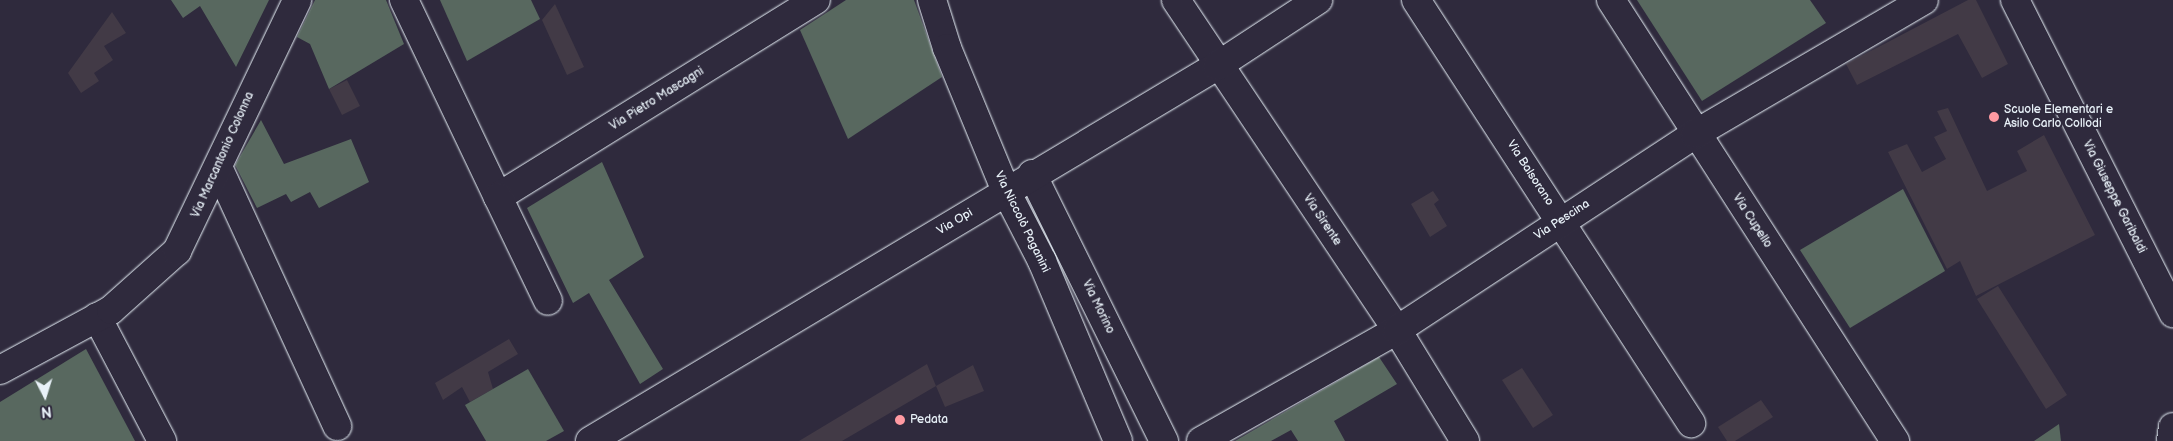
<!DOCTYPE html>
<html>
<head>
<meta charset="utf-8">
<style>
  body { margin:0 }
  #map { position:relative; width:2173px; height:441px; overflow:hidden; background:#2f2a3d; font-family:"Balsamiq Sans",sans-serif }
  div>[style] { position:absolute }
  [style*='--x'] { left:calc(var(--x)*1px); top:calc(var(--y)*1px); width:calc(var(--w)*1px); rotate:calc(var(--a)*1deg) }
  .built>* { inset:0; background:#423a46 }
  .green>* { inset:0; background:#58685f }
  .roads { filter:drop-shadow(0 0 1px #e8f1f8) drop-shadow(0 0 1px #e8f1f8) }
  .minor>* { height:28px; margin:-14px; padding:0 14px; transform-origin:14px; border-radius:14px; background:#2f2a3d }
  .major>* { height:28px; margin:-14px; padding:0 14px; transform-origin:14px; border-radius:14px; background:#2f2a3d }
  .dots>* { width:14px; height:14px; translate:-50% -50%; box-sizing:border-box; border:2px solid #2f2a3d; border-radius:50% }
  span { translate:-50% -50%; white-space:nowrap; text-align:center; line-height:1.15; -webkit-text-stroke:4px #2f2a3d; paint-order:stroke }
  .street-label { font-size:12px; color:#e8f1f8 }
  .poi-label { font-size:12px; color:#e8f1f8 }
  .left { translate:0 -50%; text-align:left }
  .north { position:absolute; left:20px; top:371px; width:50px; height:50px; -webkit-text-stroke:4px #2f2a3d; paint-order:stroke; rotate:175deg; font-size:14px; font-weight:700; line-height:20px; text-align:center; color:#e8f1f8 }
  .north::after { content:''; display:block; margin:auto; width:18px; height:22px; background:#e8f1f8; clip-path:polygon(50% 0,100% 100%,50% 72%,0 100%) }
</style>
</head>
<body>
<div id="map">
  <div class="built">
    <div style="clip-path:polygon(1968px 0,1976px 0,2008px 64px,1982px 78px,1958px 34px,1857px 85px,1846px 64px)"></div>
    <div style="clip-path:polygon(555px 4px,584px 67px,567px 75px,542px 20px)"></div>
    <div style="clip-path:polygon(112px 12px,126px 33px,104px 46px,113px 60px,94px 73px,99px 81px,81px 93px,68px 73px)"></div>
    <div style="clip-path:polygon(347px 80px,360px 106px,342px 115px,329px 89px)"></div>
    <div style="clip-path:polygon(1948px 108px,1987px 191px,2027px 171px,2017px 151px,2044px 135px,2095px 235px,1976px 296px,1960px 261px,1947px 269px,1888px 152px,1907px 144px,1922px 172px,1946px 159px,1934px 137px,1947px 131px,1937px 111px)"></div>
    <div style="clip-path:polygon(1433px 191px,1439px 200px,1434px 204px,1447px 226px,1430px 237px,1411px 204px)"></div>
    <div style="clip-path:polygon(1998px 286px,2067px 395px,2046px 409px,1977px 299px)"></div>
    <div style="clip-path:polygon(509px 339px,518px 354px,488px 372px,493px 389px,470px 402px,462px 387px,443px 400px,435px 383px)"></div>
    <div style="clip-path:polygon(927px 364px,936px 386px,973px 365px,984px 391px,945px 407px,936px 386px,842px 441px,799px 441px)"></div>
    <div style="clip-path:polygon(1522px 368px,1553px 415px,1533px 428px,1502px 380px)"></div>
    <div style="clip-path:polygon(1761px 400px,1773px 417px,1735px 441px,1727px 441px,1718px 427px)"></div>
  </div>
  <div class="green">
    <div style="clip-path:polygon(171px 0,269px 0,236px 67px,200px 6px,183px 18px)"></div>
    <div style="clip-path:polygon(315px 0,386px 0,404px 44px,329px 89px,310px 44px,297px 37px)"></div>
    <div style="clip-path:polygon(440px 0,531px 0,540px 19px,467px 61px)"></div>
    <div style="clip-path:polygon(846px 0,914px 0,942px 77px,848px 139px,800px 30px)"></div>
    <div style="clip-path:polygon(1637px 0,1810px 0,1826px 23px,1702px 101px)"></div>
    <div style="clip-path:polygon(261px 120px,284px 164px,351px 139px,369px 182px,319px 208px,310px 192px,291px 202px,286px 194px,257px 208px,235px 165px)"></div>
    <div style="clip-path:polygon(602px 162px,644px 257px,609px 280px,663px 369px,640px 384px,589px 293px,573px 303px,527px 208px)"></div>
    <div style="clip-path:polygon(1903px 189px,1945px 271px,1850px 328px,1800px 250px)"></div>
    <div style="clip-path:polygon(86px 349px,135px 441px,0 441px,0 402px)"></div>
    <div style="clip-path:polygon(1379px 357px,1397px 384px,1334px 421px,1345px 441px,1298px 441px,1291px 430px,1271px 441px,1235px 441px)"></div>
    <div style="clip-path:polygon(528px 369px,564px 431px,546px 441px,486px 441px,465px 405px)"></div>
    <div style="clip-path:polygon(2059px 424px,2061px 441px,2034px 441px)"></div>
  </div>
  <div class="roads">
    <div class="minor">
      <div style="--x:404;--y:0;--w:218;--a:64.5"></div>
      <div style="--x:498;--y:197;--w:374;--a:-31.8"></div>
      <div style="--x:932;--y:0;--w:50;--a:72.6"></div>
      <div style="--x:947;--y:48;--w:155;--a:67.6"></div>
      <div style="--x:1006;--y:191;--w:79;--a:62.8"></div>
      <div style="--x:1042;--y:261;--w:195;--a:67.1"></div>
      <div style="--x:1176;--y:0;--w:397;--a:56.2"></div>
      <div style="--x:1397;--y:330;--w:130;--a:58.5"></div>
      <div style="--x:1416;--y:0;--w:505;--a:56.97"></div>
      <div style="--x:1611;--y:0;--w:525;--a:57.22"></div>
      <div style="--x:2015;--y:0;--w:351;--a:63.2"></div>
      <div style="--x:219;--y:169;--w:283;--a:65.3"></div>
      <div style="--x:1032;--y:174;--w:298;--a:63.7"></div>
      <div style="--x:498;--y:197;--w:115;--a:64.3"></div>
      <div style="--x:97;--y:317;--w:140;--a:62.3"></div>
      <div style="--x:0;--y:370;--w:126;--a:-28.4"></div>
      <div style="--x:111;--y:310;--w:89;--a:-41.8"></div>
      <div style="--x:177;--y:251;--w:278;--a:-64.4"></div>
      <div style="--x:590;--y:441;--w:731;--a:-30.88"></div>
      <div style="--x:1217;--y:66;--w:121;--a:-33.2"></div>
      <div style="--x:1201;--y:441;--w:225;--a:-29.5"></div>
      <div style="--x:1397;--y:330;--w:357;--a:-33.3"></div>
      <div style="--x:1695;--y:134;--w:265;--a:-30.3"></div>
    </div>
    <div class="major">
      <div style="--x:2171;--y:441;--w:14;--a:-82"></div>
    </div>
  </div>
  <div class="dots">
    <div style="left:1994px;top:117px;background:#ff9aa2"></div>
    <div style="left:900px;top:420px;background:#ff9aa2"></div>
  </div>
  <div class="street-label">
    <span style="left:657px;top:99px;rotate:-32deg">Via Pietro Mascagni</span>
    <span style="left:223px;top:155px;rotate:-66deg">Via Marcantonio Colonna</span>
    <span style="left:1530px;top:173px;rotate:57deg">Via Balsorano</span>
    <span style="left:2114px;top:197px;rotate:63deg">Via Giuseppe Garibaldi</span>
    <span style="left:1322px;top:220px;rotate:56deg">Via Sirente</span>
    <span style="left:1562px;top:220px;rotate:-33deg">Via Pescina</span>
    <span style="left:1752px;top:221px;rotate:57deg">Via Cupello</span>
    <span style="left:955px;top:222px;rotate:-31deg">Via Opi</span>
    <span style="left:1022px;top:222px;rotate:64deg">Via Niccolò Paganini</span>
    <span style="left:1098px;top:307px;rotate:64deg">Via Morino</span>
  </div>
  <div class="poi-label">
    <span class="left" style="left:2004px;top:117px">Scuole Elementari e<br>Asilo Carlo Collodi</span>
    <span class="left" style="left:910px;top:420px">Pedata</span>
  </div>
  <div class="north">N</div>
</div>
</body>
</html>
